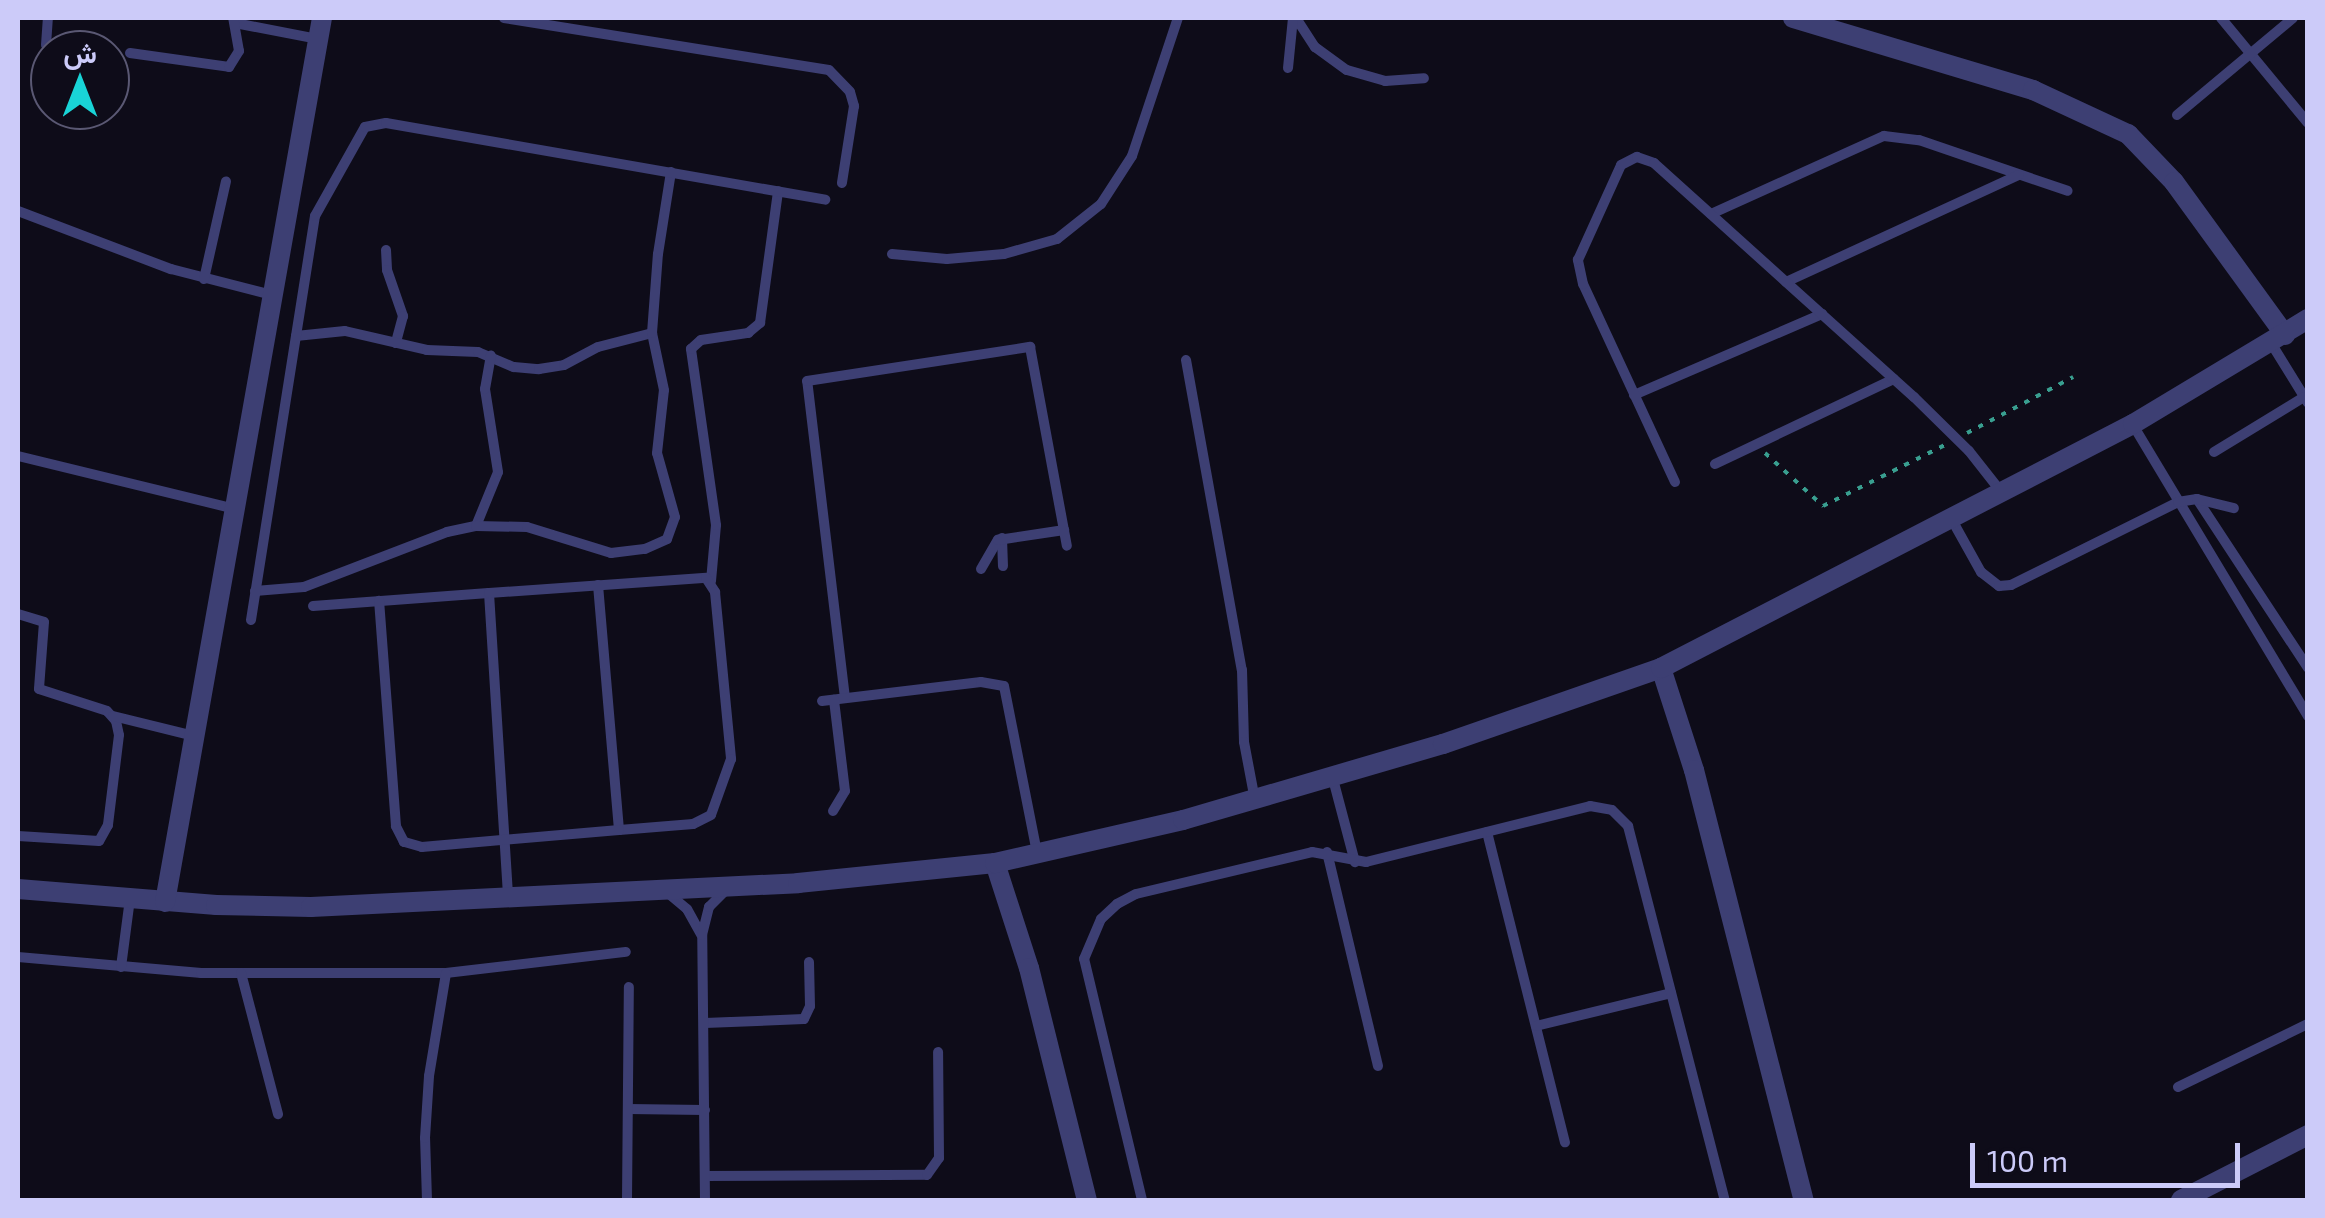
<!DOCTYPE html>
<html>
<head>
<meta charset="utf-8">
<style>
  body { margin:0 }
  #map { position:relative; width:2325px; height:1218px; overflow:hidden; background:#0e0c19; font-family:"Exo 2",Vazirmatn,sans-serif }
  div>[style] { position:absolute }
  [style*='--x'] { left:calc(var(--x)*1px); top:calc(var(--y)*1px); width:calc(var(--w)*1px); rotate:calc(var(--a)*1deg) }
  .path>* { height:4px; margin-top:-2px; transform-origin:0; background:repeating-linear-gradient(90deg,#399f90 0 5px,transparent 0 13px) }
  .service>* { height:10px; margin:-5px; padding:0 5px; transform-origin:5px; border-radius:5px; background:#3d3f73 }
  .minor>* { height:20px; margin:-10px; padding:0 10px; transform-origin:10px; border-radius:10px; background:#3d3f73 }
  span { translate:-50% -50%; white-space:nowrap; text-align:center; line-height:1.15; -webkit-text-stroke:9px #0e0c19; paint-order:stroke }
  .frame { position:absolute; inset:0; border:20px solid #cccbf9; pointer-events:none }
  .north { position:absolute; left:30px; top:30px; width:100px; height:100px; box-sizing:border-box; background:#0e0c19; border:2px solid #5a5873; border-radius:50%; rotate:0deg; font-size:28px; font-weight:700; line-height:40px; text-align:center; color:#cccbf9 }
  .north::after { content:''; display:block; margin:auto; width:35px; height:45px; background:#19d4d7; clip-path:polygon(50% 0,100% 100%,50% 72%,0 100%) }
  .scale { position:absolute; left:1970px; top:1143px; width:270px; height:45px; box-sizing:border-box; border:5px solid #cccbf9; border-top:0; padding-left:12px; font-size:30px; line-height:35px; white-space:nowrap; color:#cccbf9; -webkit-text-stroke:8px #0e0c19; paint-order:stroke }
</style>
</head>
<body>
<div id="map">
  <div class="path">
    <div style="--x:1967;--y:433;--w:120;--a:-27.8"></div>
    <div style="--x:1765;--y:453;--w:79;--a:42.4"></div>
    <div style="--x:1823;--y:506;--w:136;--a:-26.6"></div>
  </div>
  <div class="service">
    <div style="--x:504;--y:18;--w:329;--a:9.1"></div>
    <div style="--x:829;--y:70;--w:30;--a:46"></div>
    <div style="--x:850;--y:92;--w:15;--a:74"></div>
    <div style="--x:854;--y:106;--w:78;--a:98.9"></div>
    <div style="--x:1296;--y:18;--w:35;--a:57"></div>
    <div style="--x:1315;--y:47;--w:39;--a:36"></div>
    <div style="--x:1347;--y:70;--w:40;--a:16"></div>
    <div style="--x:1385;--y:81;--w:39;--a:-4"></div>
    <div style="--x:2221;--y:18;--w:136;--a:50.4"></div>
    <div style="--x:235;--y:23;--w:85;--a:10.9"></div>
    <div style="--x:46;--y:45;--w:27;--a:-86"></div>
    <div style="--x:130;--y:53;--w:100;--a:8"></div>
    <div style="--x:229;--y:67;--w:19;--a:-58"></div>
    <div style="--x:239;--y:51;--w:34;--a:-100"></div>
    <div style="--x:1288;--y:68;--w:50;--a:-84.3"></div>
    <div style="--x:2177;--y:115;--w:151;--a:-39.9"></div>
    <div style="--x:18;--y:211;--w:164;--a:20.8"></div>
    <div style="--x:171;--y:269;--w:104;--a:14.4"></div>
    <div style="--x:1711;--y:214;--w:190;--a:-24.3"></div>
    <div style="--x:1884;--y:136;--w:35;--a:7"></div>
    <div style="--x:1919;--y:140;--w:157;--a:18.9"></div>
    <div style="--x:386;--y:250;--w:20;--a:87"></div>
    <div style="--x:387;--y:270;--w:49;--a:70.8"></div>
    <div style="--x:403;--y:316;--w:28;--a:105"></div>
    <div style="--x:892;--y:254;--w:55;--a:5.2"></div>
    <div style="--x:947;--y:259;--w:57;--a:-5"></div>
    <div style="--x:1004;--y:254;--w:55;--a:-15.8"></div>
    <div style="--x:1057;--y:239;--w:56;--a:-38.5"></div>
    <div style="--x:1101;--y:204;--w:57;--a:-57.1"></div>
    <div style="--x:1132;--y:156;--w:145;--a:-71.6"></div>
    <div style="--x:204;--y:279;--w:100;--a:-77.3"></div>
    <div style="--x:1786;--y:282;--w:256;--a:-24.7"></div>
    <div style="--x:296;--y:336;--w:49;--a:-5.8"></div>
    <div style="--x:345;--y:331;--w:84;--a:13"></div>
    <div style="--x:427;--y:350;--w:51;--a:2.2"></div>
    <div style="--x:478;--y:352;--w:39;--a:23"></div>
    <div style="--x:514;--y:367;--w:25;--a:5"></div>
    <div style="--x:539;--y:369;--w:25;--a:-9"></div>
    <div style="--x:564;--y:365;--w:38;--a:-28"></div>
    <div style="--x:598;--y:347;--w:56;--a:-14.5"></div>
    <div style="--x:2271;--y:343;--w:70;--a:58.3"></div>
    <div style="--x:1186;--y:360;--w:315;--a:79.8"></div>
    <div style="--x:1242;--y:670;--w:72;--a:88.4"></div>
    <div style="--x:1244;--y:742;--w:59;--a:79.3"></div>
    <div style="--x:1634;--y:395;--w:205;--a:-23.3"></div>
    <div style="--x:2133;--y:425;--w:340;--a:59"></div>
    <div style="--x:2214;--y:452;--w:105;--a:-31.4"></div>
    <div style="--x:18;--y:456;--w:223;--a:13.7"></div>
    <div style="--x:1715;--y:464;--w:198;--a:-25.4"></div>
    <div style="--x:1675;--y:482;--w:218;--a:-114.9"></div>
    <div style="--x:1583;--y:284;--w:25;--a:-102"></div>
    <div style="--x:1578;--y:260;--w:104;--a:-65.6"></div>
    <div style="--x:1621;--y:165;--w:18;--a:-27"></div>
    <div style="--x:1637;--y:157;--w:18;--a:19"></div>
    <div style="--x:1654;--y:163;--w:350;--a:42"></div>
    <div style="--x:1914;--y:397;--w:77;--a:44.5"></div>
    <div style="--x:1969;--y:451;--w:53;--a:51.8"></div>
    <div style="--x:2197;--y:499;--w:202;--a:56.7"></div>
    <div style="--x:1952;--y:520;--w:60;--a:60.9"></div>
    <div style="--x:1981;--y:572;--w:23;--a:38"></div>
    <div style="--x:1999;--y:586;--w:12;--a:-5"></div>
    <div style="--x:2011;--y:585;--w:186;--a:-26.4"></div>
    <div style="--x:2178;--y:502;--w:19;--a:-9"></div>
    <div style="--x:2197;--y:499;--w:38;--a:14"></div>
    <div style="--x:476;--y:526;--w:58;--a:-67.8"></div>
    <div style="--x:498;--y:472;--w:84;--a:-98.9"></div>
    <div style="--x:485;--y:389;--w:34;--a:-80"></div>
    <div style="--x:1002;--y:538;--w:28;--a:88"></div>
    <div style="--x:981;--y:569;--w:34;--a:-60"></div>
    <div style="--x:998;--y:540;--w:67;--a:-8.6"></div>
    <div style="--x:711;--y:581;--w:56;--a:-84.9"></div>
    <div style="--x:716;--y:525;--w:178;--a:-98.1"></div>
    <div style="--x:691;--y:349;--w:13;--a:-42"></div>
    <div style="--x:701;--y:340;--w:48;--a:-8.5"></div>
    <div style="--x:748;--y:333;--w:16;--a:-40"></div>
    <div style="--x:760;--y:323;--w:133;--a:-82.2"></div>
    <div style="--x:598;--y:585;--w:246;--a:85.1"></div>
    <div style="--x:255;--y:591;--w:49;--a:-4.7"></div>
    <div style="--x:304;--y:587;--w:153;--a:-21"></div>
    <div style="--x:447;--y:532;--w:30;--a:-12"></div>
    <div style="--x:476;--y:526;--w:51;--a:1.1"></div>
    <div style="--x:527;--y:527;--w:88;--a:17.2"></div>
    <div style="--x:611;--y:553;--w:34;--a:-7"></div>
    <div style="--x:645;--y:549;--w:24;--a:-24"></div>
    <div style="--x:667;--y:539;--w:23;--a:-70"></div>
    <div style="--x:675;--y:517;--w:66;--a:-105.7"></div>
    <div style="--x:657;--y:453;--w:63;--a:-83.7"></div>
    <div style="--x:664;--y:390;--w:58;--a:-101.9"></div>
    <div style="--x:652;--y:333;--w:79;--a:-85.7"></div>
    <div style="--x:658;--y:254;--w:83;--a:-81"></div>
    <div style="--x:489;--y:593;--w:306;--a:86.4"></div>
    <div style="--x:313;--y:606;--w:176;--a:-4.2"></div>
    <div style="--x:489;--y:593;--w:218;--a:-4"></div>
    <div style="--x:706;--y:578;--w:17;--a:57"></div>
    <div style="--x:715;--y:592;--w:168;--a:84.5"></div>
    <div style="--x:731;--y:759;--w:59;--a:109.7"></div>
    <div style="--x:711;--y:815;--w:20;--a:153"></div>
    <div style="--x:693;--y:824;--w:74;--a:175.4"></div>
    <div style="--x:619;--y:830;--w:198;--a:175.1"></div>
    <div style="--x:422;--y:847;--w:19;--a:-164"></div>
    <div style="--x:404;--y:842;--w:18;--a:-117"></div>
    <div style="--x:396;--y:826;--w:226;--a:-94.3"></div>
    <div style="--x:18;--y:614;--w:27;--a:17"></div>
    <div style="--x:44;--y:622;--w:67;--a:94.3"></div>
    <div style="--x:39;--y:689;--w:71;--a:17.9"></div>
    <div style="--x:107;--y:711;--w:13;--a:48"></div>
    <div style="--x:116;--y:721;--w:14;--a:78"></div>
    <div style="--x:119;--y:735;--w:91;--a:97"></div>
    <div style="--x:108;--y:825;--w:18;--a:119"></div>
    <div style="--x:99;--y:841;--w:81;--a:-176.5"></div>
    <div style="--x:251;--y:620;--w:409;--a:-81"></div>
    <div style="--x:315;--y:216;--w:102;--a:-60.7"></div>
    <div style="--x:365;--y:127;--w:21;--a:-11"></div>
    <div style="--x:386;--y:123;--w:446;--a:9.9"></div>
    <div style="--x:845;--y:698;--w:319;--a:-96.8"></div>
    <div style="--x:807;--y:381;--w:226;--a:-8.7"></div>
    <div style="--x:1030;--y:347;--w:202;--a:79.5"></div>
    <div style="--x:822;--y:701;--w:160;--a:-6.8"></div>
    <div style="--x:981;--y:682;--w:23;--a:10"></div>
    <div style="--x:1004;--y:686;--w:170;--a:78.8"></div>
    <div style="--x:113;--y:716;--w:83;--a:13.9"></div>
    <div style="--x:1333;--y:779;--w:86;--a:75.2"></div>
    <div style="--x:833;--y:811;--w:23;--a:-59"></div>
    <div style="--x:845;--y:791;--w:92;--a:-96.9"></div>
    <div style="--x:1487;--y:832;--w:320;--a:75.9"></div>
    <div style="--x:1327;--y:852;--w:220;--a:76.6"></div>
    <div style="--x:669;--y:894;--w:23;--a:40"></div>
    <div style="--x:687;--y:909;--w:29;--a:61"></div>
    <div style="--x:18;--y:957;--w:184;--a:5"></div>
    <div style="--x:201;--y:973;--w:245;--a:0"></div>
    <div style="--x:446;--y:973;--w:181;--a:-6.7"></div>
    <div style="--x:121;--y:967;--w:69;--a:-82.5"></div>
    <div style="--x:241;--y:973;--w:146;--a:75.3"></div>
    <div style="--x:705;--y:1023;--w:99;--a:-2.3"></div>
    <div style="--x:804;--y:1019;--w:14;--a:-65"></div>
    <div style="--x:810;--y:1006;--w:44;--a:-91.3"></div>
    <div style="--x:1536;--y:1026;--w:139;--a:-13.7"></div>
    <div style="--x:2178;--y:1087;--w:144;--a:-25.9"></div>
    <div style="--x:628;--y:1109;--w:77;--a:0.7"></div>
    <div style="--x:705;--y:1176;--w:222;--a:-0.3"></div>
    <div style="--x:927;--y:1175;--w:21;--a:-55"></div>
    <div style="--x:939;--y:1158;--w:106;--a:-90.5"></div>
    <div style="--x:427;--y:1200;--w:62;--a:-91.8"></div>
    <div style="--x:425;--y:1138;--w:62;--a:-86.3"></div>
    <div style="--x:429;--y:1076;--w:104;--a:-80.6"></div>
    <div style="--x:627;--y:1200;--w:213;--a:-89.5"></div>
    <div style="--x:705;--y:1200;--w:265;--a:-90.6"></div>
    <div style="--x:702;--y:935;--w:29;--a:-76"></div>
    <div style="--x:709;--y:907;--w:24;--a:-45"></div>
    <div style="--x:1142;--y:1200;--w:248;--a:-103.5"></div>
    <div style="--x:1084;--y:959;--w:43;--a:-67"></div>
    <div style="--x:1101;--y:919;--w:22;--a:-43"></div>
    <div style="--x:1117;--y:904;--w:21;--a:-28"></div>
    <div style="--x:1136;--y:894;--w:181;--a:-13.4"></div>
    <div style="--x:1312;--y:852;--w:55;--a:10.5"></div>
    <div style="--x:1366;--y:862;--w:231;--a:-14"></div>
    <div style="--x:1590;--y:806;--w:22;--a:10"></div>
    <div style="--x:1612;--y:810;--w:23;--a:45"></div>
    <div style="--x:1628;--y:826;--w:386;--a:75.5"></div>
  </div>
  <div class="minor">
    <div style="--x:1793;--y:18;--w:251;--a:16.7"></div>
    <div style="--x:2033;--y:90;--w:105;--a:24.9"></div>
    <div style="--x:2128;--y:134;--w:66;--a:46.2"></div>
    <div style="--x:2174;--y:182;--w:189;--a:54"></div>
    <div style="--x:1661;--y:668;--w:107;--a:72.1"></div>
    <div style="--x:1694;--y:770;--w:444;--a:75.7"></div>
    <div style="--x:995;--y:863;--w:110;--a:72.1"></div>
    <div style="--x:1029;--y:968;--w:239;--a:76"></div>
    <div style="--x:18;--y:889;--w:199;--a:4.6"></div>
    <div style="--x:216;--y:905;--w:95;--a:1.2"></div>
    <div style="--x:311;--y:907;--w:488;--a:-2.8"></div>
    <div style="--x:798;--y:883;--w:198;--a:-5.8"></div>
    <div style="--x:995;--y:863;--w:193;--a:-12.9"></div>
    <div style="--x:1183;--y:820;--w:271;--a:-16.3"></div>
    <div style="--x:1443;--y:744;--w:231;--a:-19.2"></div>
    <div style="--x:1661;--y:668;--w:531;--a:-27.34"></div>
    <div style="--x:2133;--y:424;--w:204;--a:-31"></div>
    <div style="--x:165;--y:902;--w:898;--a:-79.93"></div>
    <div style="--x:2181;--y:1200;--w:143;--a:-27.1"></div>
  </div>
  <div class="frame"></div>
  <div class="north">ش</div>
  <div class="scale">100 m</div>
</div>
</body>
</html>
